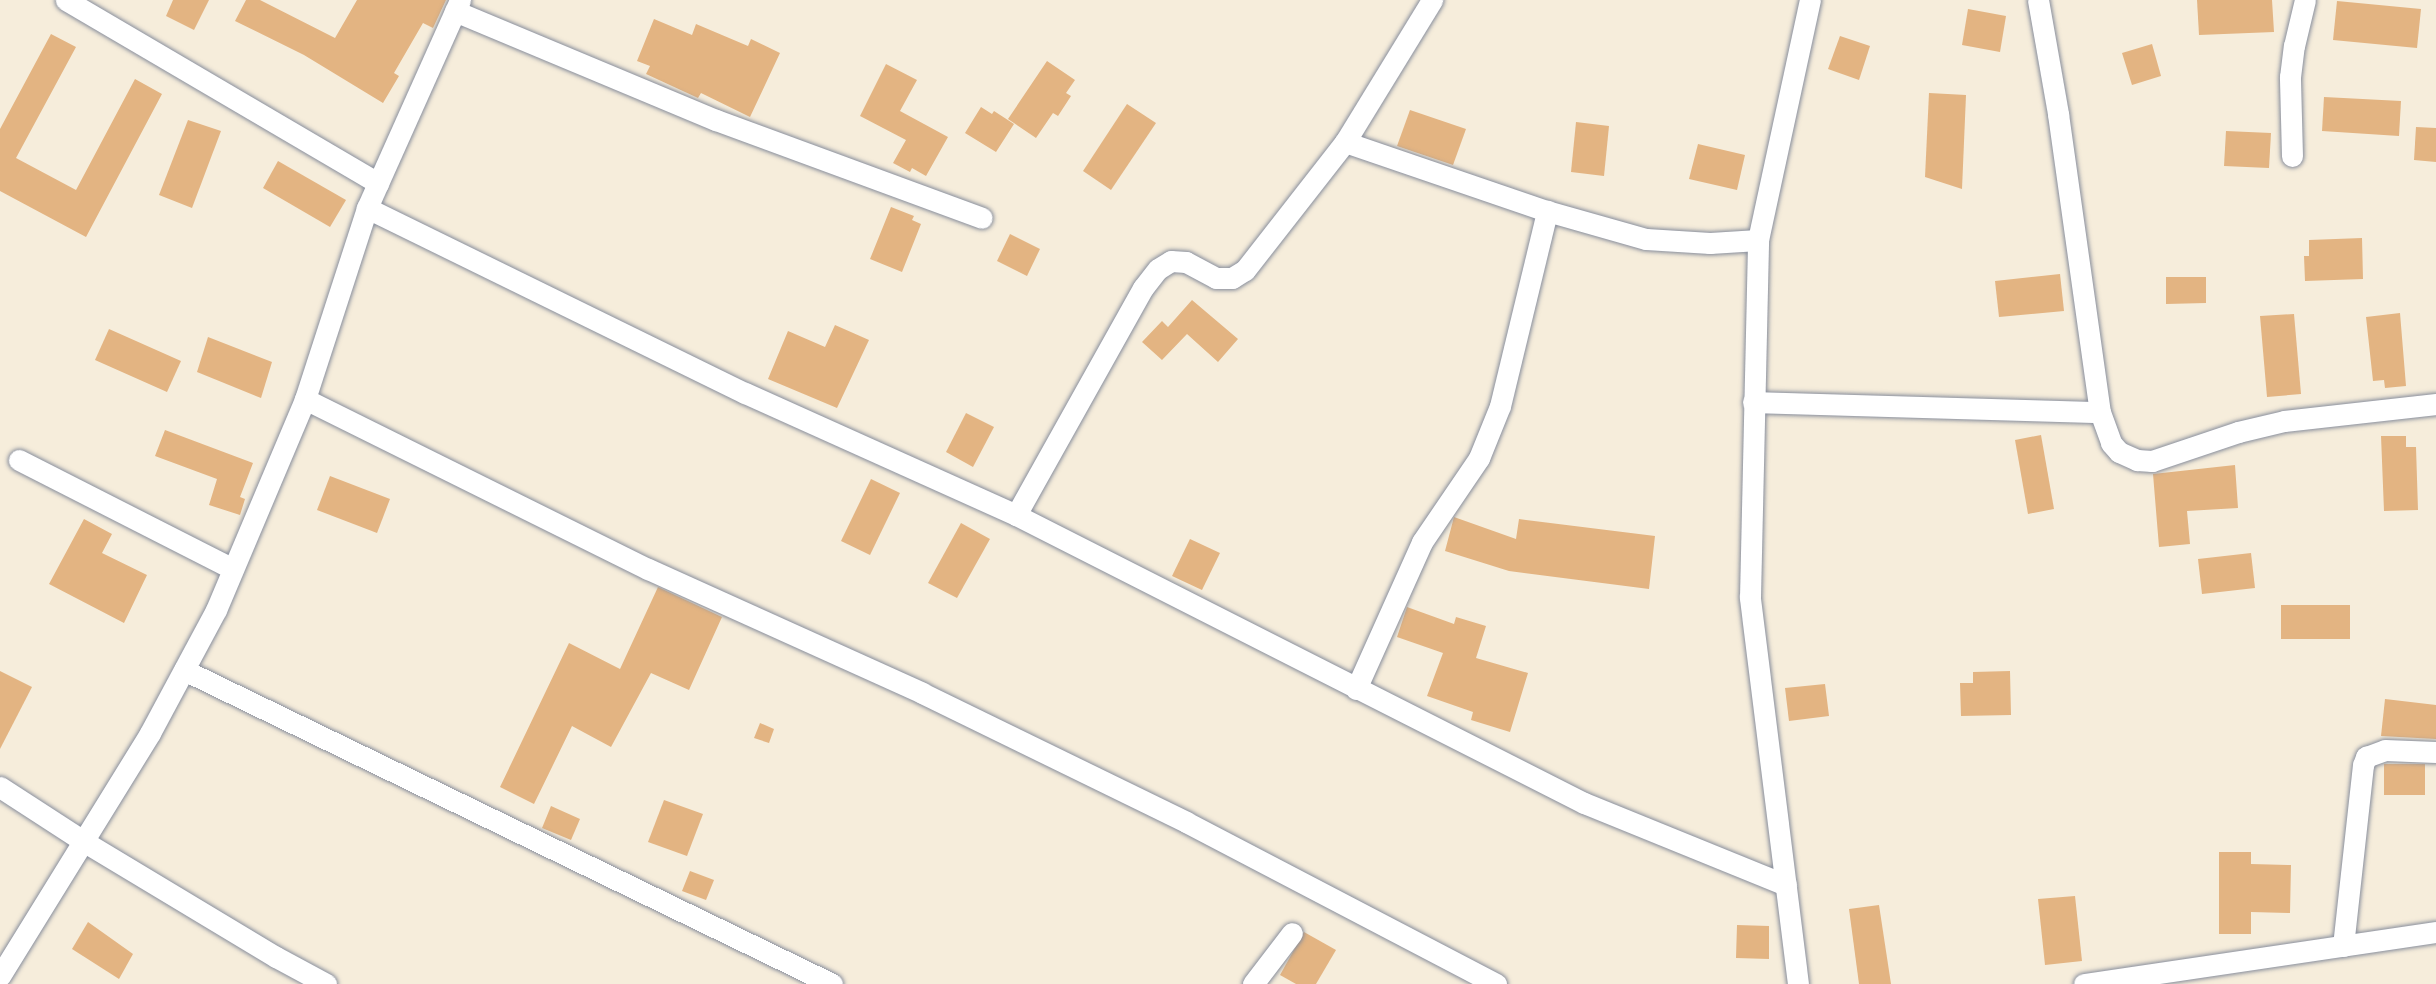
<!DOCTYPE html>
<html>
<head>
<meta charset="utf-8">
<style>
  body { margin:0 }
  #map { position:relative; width:2436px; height:984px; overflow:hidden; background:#f6eddb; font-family:"Architects Daughter",sans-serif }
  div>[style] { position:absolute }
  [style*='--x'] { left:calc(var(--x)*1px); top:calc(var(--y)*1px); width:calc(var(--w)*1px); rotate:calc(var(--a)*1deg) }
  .building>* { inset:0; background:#e3b482 }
  .roads { filter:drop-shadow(0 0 2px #888e9c) drop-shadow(0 0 2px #888e9c) }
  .minor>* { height:21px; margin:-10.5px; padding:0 10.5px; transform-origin:10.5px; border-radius:10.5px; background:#fff }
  span { translate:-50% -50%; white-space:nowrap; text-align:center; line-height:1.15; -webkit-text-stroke:4.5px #fff; paint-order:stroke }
</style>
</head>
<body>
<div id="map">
  <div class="building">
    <div style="clip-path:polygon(173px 0,209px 0,194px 30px,166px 16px)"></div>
    <div style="clip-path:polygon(246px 0,260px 0,335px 38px,357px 0,446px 0,433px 28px,423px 23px,394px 73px,399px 76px,383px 103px,304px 55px,235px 21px)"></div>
    <div style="clip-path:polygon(2197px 0,2272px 0,2274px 32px,2199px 35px)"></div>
    <div style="clip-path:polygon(2337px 1px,2421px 9px,2417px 48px,2333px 40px)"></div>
    <div style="clip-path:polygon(1968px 9px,2006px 16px,2000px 52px,1962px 45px)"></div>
    <div style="clip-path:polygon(654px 19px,692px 35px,696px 24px,748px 46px,751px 39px,780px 53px,750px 117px,701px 93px,698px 98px,646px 74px,650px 66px,637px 61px)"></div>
    <div style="clip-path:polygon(51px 34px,76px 47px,16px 158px,76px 190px,135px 79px,162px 94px,86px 237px,0 191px,0 129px)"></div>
    <div style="clip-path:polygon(1840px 36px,1870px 46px,1859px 80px,1828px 69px)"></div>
    <div style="clip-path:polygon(2152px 44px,2161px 76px,2132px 85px,2122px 53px)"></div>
    <div style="clip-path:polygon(1047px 61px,1075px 80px,1066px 93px,1071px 96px,1058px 116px,1053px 113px,1036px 138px,1008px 119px)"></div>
    <div style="clip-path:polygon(886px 64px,917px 80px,900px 111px,948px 137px,926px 176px,912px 168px,910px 172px,893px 163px,906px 140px,860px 116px)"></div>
    <div style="clip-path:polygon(1929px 93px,1966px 95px,1962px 189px,1925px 177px)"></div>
    <div style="clip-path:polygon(2324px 97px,2401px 101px,2399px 136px,2322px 131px)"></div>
    <div style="clip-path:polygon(1127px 104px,1156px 123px,1111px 190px,1083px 171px)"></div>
    <div style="clip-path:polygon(981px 107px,992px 114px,994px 111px,1014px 124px,996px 152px,965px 133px)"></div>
    <div style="clip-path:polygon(1410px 110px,1466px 129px,1453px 165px,1397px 146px)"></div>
    <div style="clip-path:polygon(188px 120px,221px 131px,192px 208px,159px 195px)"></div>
    <div style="clip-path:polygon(1576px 122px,1609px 126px,1604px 176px,1571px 172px)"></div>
    <div style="clip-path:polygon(2416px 127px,2436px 128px,2436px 162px,2414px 160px)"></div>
    <div style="clip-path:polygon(2226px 131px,2271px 133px,2269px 168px,2224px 166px)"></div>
    <div style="clip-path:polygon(1698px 144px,1745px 155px,1737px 190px,1689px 179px)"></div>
    <div style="clip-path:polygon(278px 161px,346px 200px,330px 227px,263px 188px)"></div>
    <div style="clip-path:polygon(891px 207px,914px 216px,912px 220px,921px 224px,902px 272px,870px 259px)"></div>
    <div style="clip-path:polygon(1010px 234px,1040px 249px,1027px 276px,997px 261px)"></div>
    <div style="clip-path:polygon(2362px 238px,2363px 279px,2305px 281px,2304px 256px,2309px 256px,2309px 240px)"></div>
    <div style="clip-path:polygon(2060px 274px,2064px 311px,1999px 317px,1995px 281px)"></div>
    <div style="clip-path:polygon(2166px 277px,2206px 277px,2206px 303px,2166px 304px)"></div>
    <div style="clip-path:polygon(1192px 300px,1238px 339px,1218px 362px,1187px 334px,1162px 360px,1142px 342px,1162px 321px,1168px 327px)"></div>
    <div style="clip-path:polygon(2400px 313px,2406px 386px,2385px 388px,2384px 380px,2373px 381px,2366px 317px)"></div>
    <div style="clip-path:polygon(2294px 314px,2301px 394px,2267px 397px,2260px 316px)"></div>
    <div style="clip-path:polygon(835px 325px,869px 340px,837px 408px,768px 379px,788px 331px,825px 347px)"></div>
    <div style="clip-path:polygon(109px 329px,181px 361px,167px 392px,95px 360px)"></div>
    <div style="clip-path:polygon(208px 337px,272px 362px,261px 398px,197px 372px)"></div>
    <div style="clip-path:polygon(966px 413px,994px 427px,973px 467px,946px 452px)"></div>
    <div style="clip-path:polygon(165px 430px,253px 463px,240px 497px,245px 499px,240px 515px,209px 505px,217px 479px,155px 456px)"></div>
    <div style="clip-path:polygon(2041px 435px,2054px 509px,2028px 514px,2015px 440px)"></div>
    <div style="clip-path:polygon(2381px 436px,2406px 436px,2406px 447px,2416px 447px,2418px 510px,2384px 511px)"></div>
    <div style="clip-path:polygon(2235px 465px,2238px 508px,2187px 511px,2190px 544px,2159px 547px,2153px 474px)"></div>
    <div style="clip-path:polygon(330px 476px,390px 499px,377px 533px,317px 510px)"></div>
    <div style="clip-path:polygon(871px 479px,900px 493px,870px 555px,841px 541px)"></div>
    <div style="clip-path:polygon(1454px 517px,1516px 539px,1519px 519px,1655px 536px,1649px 589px,1509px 571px,1445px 551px)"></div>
    <div style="clip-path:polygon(84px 519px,112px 534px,102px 553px,147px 575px,124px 623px,49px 584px)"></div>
    <div style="clip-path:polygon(961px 523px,990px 539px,957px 598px,928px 583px)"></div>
    <div style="clip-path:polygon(1190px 539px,1220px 553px,1202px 590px,1172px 576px)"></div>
    <div style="clip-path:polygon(2251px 553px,2255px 588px,2202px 594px,2198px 559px)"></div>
    <div style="clip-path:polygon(658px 587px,722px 617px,689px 690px,651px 673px,611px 747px,572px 726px,534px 804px,500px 787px,569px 643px,620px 669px)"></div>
    <div style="clip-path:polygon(2281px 605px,2350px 605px,2350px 639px,2281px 639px)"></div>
    <div style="clip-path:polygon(1407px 607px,1454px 624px,1456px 617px,1486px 626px,1476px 658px,1528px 673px,1510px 732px,1471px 720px,1473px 712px,1427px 696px,1443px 653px,1397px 637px)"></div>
    <div style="clip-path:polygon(0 671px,32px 687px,0 749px)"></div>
    <div style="clip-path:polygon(2010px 671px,2011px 715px,1961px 716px,1960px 683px,1973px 683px,1973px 672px)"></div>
    <div style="clip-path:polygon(1825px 684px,1829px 716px,1789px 721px,1785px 688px)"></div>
    <div style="clip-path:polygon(2385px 699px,2436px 705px,2436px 739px,2381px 736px)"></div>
    <div style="clip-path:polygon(760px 723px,774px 729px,769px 743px,754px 738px)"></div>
    <div style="clip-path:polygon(2384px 764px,2425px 764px,2425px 795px,2384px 795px)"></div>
    <div style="clip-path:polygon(664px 800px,703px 814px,687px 856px,648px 842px)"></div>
    <div style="clip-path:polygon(551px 806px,580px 819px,571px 840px,542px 828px)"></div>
    <div style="clip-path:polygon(2219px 852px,2251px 852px,2251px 864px,2291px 865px,2290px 913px,2251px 912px,2251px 934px,2219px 934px)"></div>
    <div style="clip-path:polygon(690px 871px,714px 880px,706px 900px,682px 891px)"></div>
    <div style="clip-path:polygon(2075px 896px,2082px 961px,2045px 965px,2038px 899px)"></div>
    <div style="clip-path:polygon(1879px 905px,1891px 984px,1859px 984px,1849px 909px)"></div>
    <div style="clip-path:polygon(88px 922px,133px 954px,119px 979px,72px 949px)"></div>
    <div style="clip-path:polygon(1737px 925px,1769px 926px,1769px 959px,1736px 958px)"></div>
    <div style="clip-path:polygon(1304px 932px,1336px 950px,1316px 984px,1296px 984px,1280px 975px)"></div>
  </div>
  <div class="roads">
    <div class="minor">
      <div style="--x:66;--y:0;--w:362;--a:30.4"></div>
      <div style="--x:2038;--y:0;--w:116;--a:80"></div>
      <div style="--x:2058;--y:114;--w:301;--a:82"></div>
      <div style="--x:2100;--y:412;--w:33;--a:70"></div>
      <div style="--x:2111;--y:443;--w:12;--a:48"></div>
      <div style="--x:2119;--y:452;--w:20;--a:24"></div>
      <div style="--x:2137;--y:460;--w:15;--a:4"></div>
      <div style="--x:2152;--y:461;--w:91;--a:-18.6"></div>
      <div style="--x:2238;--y:432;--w:47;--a:-13.4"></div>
      <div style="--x:2284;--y:421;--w:153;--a:-6.4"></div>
      <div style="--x:455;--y:11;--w:283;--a:22.7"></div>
      <div style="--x:716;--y:120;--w:283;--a:20.2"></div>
      <div style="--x:1345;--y:142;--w:213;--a:18.9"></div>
      <div style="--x:1547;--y:211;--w:103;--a:15.8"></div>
      <div style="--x:1646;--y:239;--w:64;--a:3.6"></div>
      <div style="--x:1710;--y:243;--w:48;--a:-3.6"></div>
      <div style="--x:2292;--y:156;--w:79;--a:-91.5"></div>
      <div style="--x:2290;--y:77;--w:31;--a:-83"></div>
      <div style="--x:2294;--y:46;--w:47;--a:-76.6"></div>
      <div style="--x:367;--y:208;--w:421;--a:26.1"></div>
      <div style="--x:745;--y:393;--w:297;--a:24.2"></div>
      <div style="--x:1016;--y:515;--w:637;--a:26.89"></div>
      <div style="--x:1584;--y:803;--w:218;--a:22.1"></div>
      <div style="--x:305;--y:399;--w:383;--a:26.4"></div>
      <div style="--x:648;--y:569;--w:301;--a:24.3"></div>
      <div style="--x:922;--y:693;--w:294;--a:26"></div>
      <div style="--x:1186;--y:822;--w:350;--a:27.6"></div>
      <div style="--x:1753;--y:402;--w:347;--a:1.7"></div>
      <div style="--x:19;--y:460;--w:240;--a:27"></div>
      <div style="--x:1016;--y:515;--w:260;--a:-60.8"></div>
      <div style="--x:1143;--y:288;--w:24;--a:-52"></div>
      <div style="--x:1158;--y:269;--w:15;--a:-32"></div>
      <div style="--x:1171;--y:261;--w:15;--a:4"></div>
      <div style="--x:1186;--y:262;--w:34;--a:28"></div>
      <div style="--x:1216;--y:278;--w:16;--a:0"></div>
      <div style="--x:1232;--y:278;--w:15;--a:-32"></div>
      <div style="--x:1245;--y:270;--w:162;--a:-52"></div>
      <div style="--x:1345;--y:142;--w:167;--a:-58.5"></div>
      <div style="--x:184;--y:670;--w:720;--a:25.85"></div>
      <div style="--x:1356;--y:689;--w:161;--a:-65.8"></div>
      <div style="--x:1422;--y:542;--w:102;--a:-55.8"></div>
      <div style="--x:1479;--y:458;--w:56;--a:-68"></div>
      <div style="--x:1500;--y:406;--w:201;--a:-76.4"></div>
      <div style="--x:0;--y:787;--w:99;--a:33"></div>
      <div style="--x:83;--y:841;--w:225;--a:31"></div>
      <div style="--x:276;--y:957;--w:57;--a:28.4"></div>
      <div style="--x:2343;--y:946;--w:182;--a:-83.7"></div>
      <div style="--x:2363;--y:765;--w:9;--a:-69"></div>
      <div style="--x:2366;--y:757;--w:20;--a:-20"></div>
      <div style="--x:2385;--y:750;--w:51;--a:2.2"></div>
      <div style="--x:0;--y:976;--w:286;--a:-58.3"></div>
      <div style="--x:150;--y:733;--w:140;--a:-61.8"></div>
      <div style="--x:216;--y:610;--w:229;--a:-67.1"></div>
      <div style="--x:305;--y:399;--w:201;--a:-72"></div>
      <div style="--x:367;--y:208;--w:228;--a:-65.9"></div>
      <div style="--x:1253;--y:984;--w:64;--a:-52.6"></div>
      <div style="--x:1798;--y:984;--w:390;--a:-97.1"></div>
      <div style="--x:1750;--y:597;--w:357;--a:-88.7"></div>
      <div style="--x:1758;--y:240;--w:246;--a:-77.8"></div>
      <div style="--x:2084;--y:984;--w:356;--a:-8.4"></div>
    </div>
  </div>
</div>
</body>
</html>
